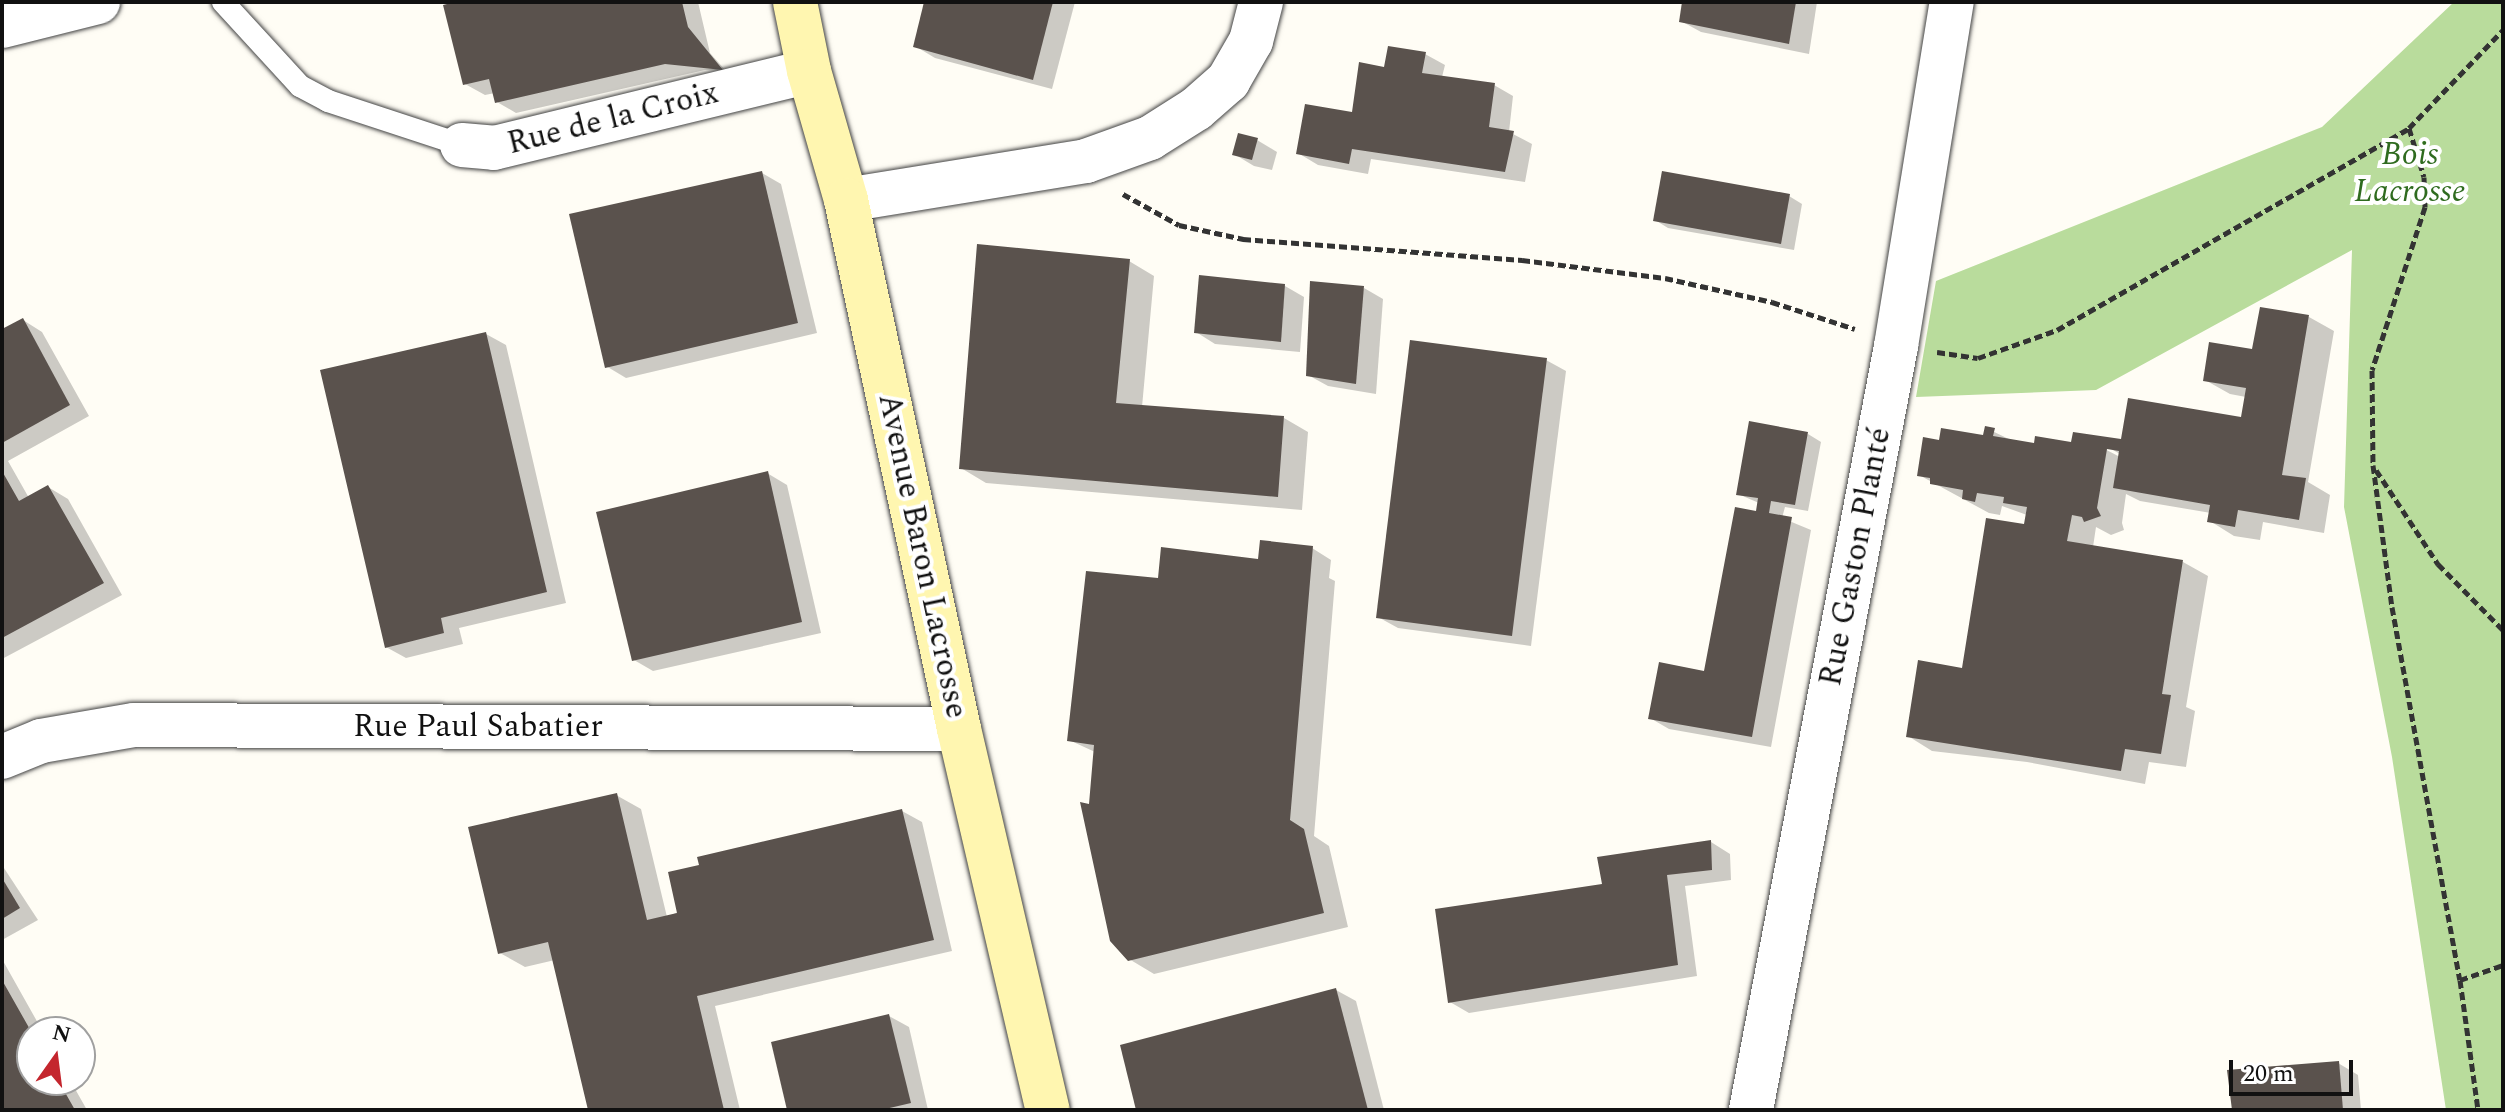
<!DOCTYPE html>
<html>
<head>
<meta charset="utf-8">
<style>
  body { margin:0 }
  #map { position:relative; width:2505px; height:1112px; overflow:hidden; background:#fffdf5; font-family:Spectral,serif }
  div>[style] { position:absolute }
  [style*='--x'] { left:calc(var(--x)*1px); top:calc(var(--y)*1px); width:calc(var(--w)*1px); rotate:calc(var(--a)*1deg) }
  .forest>* { inset:0; background:#b9dc9c }
  .shadow>* { inset:0; background:#0003 }
  .building>* { inset:0; background:#5a524d }
  .path>* { height:5px; margin-top:-2.5px; transform-origin:0; background:repeating-linear-gradient(90deg,#333 0 8px,transparent 0 12px) }
  .roads { filter:drop-shadow(0 0 2px #444) drop-shadow(0 0 2px #444) }
  .lane>* { height:22px; margin:-11px; padding:0 11px; transform-origin:11px; border-radius:11px; background:#fff }
  .street>* { height:44px; margin:-22px; padding:0 22px; transform-origin:22px; border-radius:22px; background:#fff }
  .secondary>* { height:44px; margin:-22px; padding:0 22px; transform-origin:22px; border-radius:22px; background:#fff6b0 }
  span { translate:-50% -50%; white-space:nowrap; text-align:center; line-height:1.15; -webkit-text-stroke:8px #fff; paint-order:stroke }
  .street-label { font-size:32px; color:#111 }
  .park-label { font-size:32px; color:#2f6b1f; font-style:italic }
  .frame { position:absolute; inset:0; border:4px solid #111; pointer-events:none }
  .north { position:absolute; left:16px; top:1016px; width:80px; height:80px; box-sizing:border-box; background:#fff; border:2px solid #a0a0a0; border-radius:50%; rotate:14deg; font-size:22px; font-weight:700; line-height:32px; text-align:center; color:#111 }
  .north::after { content:''; display:block; margin:auto; width:28px; height:36px; background:#c4262e; clip-path:polygon(50% 0,100% 100%,50% 72%,0 100%) }
  .scale { position:absolute; left:2229px; top:1060px; width:124px; height:36px; box-sizing:border-box; border:4px solid #111; border-top:0; padding-left:10px; font-size:24px; line-height:28px; white-space:nowrap; color:#111; -webkit-text-stroke:6px #fff; paint-order:stroke }
</style>
</head>
<body>
<div id="map">
  <div class="forest">
    <div style="clip-path:polygon(2454px 2px,2503px 2px,2503px 1110px,2446px 1110px,2392px 757px,2344px 507px,2352px 250px,2096px 390px,1916px 397px,1936px 281px,2322px 127px)"></div>
  </div>
  <div class="shadow">
    <div style="clip-path:polygon(464px 2px,698px 2px,710px 53px,726px 71px,705px 70px,516px 113px,497px 102px,495px 93px,485px 95px,465px 84px)"></div>
    <div style="clip-path:polygon(926px 2px,1075px 2px,1052px 89px,935px 58px,915px 46px)"></div>
    <div style="clip-path:polygon(1684px 2px,1817px 2px,1809px 54px,1701px 32px,1681px 21px)"></div>
    <div style="clip-path:polygon(1425px 54px,1445px 65px,1442px 77px,1494px 85px,1513px 96px,1509px 132px,1532px 144px,1525px 182px,1371px 159px,1368px 174px,1318px 165px,1298px 153px,1353px 115px,1386px 69px)"></div>
    <div style="clip-path:polygon(1257px 140px,1277px 152px,1272px 170px,1254px 166px,1234px 154px)"></div>
    <div style="clip-path:polygon(762px 173px,781px 184px,817px 333px,626px 378px,606px 366px)"></div>
    <div style="clip-path:polygon(1789px 196px,1802px 204px,1794px 250px,1668px 228px,1655px 220px)"></div>
    <div style="clip-path:polygon(1129px 261px,1154px 276px,1142px 407px,1284px 418px,1308px 432px,1302px 510px,986px 483px,961px 468px)"></div>
    <div style="clip-path:polygon(1285px 286px,1304px 297px,1300px 352px,1215px 344px,1196px 332px)"></div>
    <div style="clip-path:polygon(1364px 288px,1383px 299px,1376px 394px,1328px 386px,1308px 375px)"></div>
    <div style="clip-path:polygon(evenodd,2261px 309px,2309px 317px,2334px 331px,2308px 482px,2330px 495px,2324px 533px,2263px 522px,2260px 540px,2234px 536px,2210px 521px,2211px 513px,2140px 501px,2126px 494px,2122px 523px,2124px 530px,2111px 535px,2096px 527px,2093px 547px,2183px 562px,2208px 576px,2186px 707px,2195px 711px,2186px 767px,2149px 762px,2145px 784px,2027px 762px,1932px 751px,1908px 736px,1919px 663px,1963px 670px,1988px 520px,2025px 526px,2027px 515px,2002px 506px,2000px 515px,1989px 513px,1919px 475px,1925px 440px,1940px 442px,1942px 430px,1985px 437px,1986px 428px,2015px 442px,2036px 445px,2037px 439px,2073px 445px,2074px 434px,2122px 442px,2129px 400px,2243px 419px,2246px 397px,2230px 394px,2205px 380px,2211px 344px,2254px 351px,2261px 309px,2099px 442px,2120px 454px,2120px 457px,2097px 445px,2099px 442px)"></div>
    <div style="clip-path:polygon(23px 320px,42px 332px,89px 416px,8px 461px,29px 498px,48px 487px,68px 499px,122px 595px,2px 659px,2px 331px)"></div>
    <div style="clip-path:polygon(486px 334px,506px 345px,566px 603px,459px 628px,463px 644px,406px 658px,386px 647px)"></div>
    <div style="clip-path:polygon(1546px 360px,1566px 371px,1531px 646px,1398px 628px,1378px 617px)"></div>
    <div style="clip-path:polygon(1808px 434px,1821px 442px,1808px 511px,1785px 507px,1782px 518px,1811px 530px,1771px 747px,1669px 729px,1650px 718px,1706px 673px,1758px 513px,1759px 503px,1738px 494px)"></div>
    <div style="clip-path:polygon(767px 473px,787px 485px,821px 633px,653px 671px,634px 660px)"></div>
    <div style="clip-path:polygon(1312px 548px,1331px 560px,1329px 578px,1335px 581px,1314px 836px,1329px 846px,1348px 927px,1154px 974px,1129px 959px,1091px 805px,1095px 752px,1069px 740px,1159px 581px)"></div>
    <div style="clip-path:polygon(616px 795px,641px 809px,667px 917px,902px 811px,922px 822px,952px 951px,715px 1006px,740px 1110px,590px 1110px,555px 960px,525px 967px,500px 953px)"></div>
    <div style="clip-path:polygon(1711px 842px,1730px 854px,1731px 880px,1685px 886px,1697px 976px,1469px 1013px,1450px 1002px,1604px 885px)"></div>
    <div style="clip-path:polygon(2px 865px,38px 920px,2px 940px)"></div>
    <div style="clip-path:polygon(2px 959px,43px 1032px,32px 1032px,32px 1080px,70px 1080px,87px 1110px,2px 1110px)"></div>
    <div style="clip-path:polygon(1336px 990px,1356px 1001px,1384px 1110px,1138px 1110px)"></div>
    <div style="clip-path:polygon(889px 1016px,909px 1027px,928px 1110px,789px 1110px)"></div>
    <div style="clip-path:polygon(2338px 1063px,2358px 1075px,2361px 1110px,2234px 1110px)"></div>
  </div>
  <div class="building">
    <div style="clip-path:polygon(455px 2px,682px 2px,688px 27px,723px 70px,665px 64px,495px 103px,489px 79px,463px 85px,443px 5px)"></div>
    <div style="clip-path:polygon(924px 2px,1053px 2px,1033px 80px,913px 47px)"></div>
    <div style="clip-path:polygon(1682px 2px,1796px 2px,1789px 44px,1679px 22px)"></div>
    <div style="clip-path:polygon(1388px 46px,1426px 52px,1422px 73px,1495px 83px,1489px 127px,1514px 131px,1505px 172px,1352px 149px,1349px 164px,1296px 154px,1305px 104px,1352px 112px,1359px 62px,1384px 67px)"></div>
    <div style="clip-path:polygon(1238px 133px,1258px 138px,1252px 160px,1232px 155px)"></div>
    <div style="clip-path:polygon(762px 171px,798px 323px,605px 368px,569px 214px)"></div>
    <div style="clip-path:polygon(1662px 171px,1790px 194px,1781px 244px,1653px 221px)"></div>
    <div style="clip-path:polygon(977px 244px,1130px 259px,1116px 403px,1284px 416px,1278px 497px,959px 469px)"></div>
    <div style="clip-path:polygon(1199px 275px,1285px 284px,1281px 342px,1194px 333px)"></div>
    <div style="clip-path:polygon(1310px 281px,1364px 286px,1356px 384px,1306px 376px)"></div>
    <div style="clip-path:polygon(2260px 307px,2309px 315px,2282px 475px,2306px 478px,2299px 520px,2238px 510px,2235px 527px,2207px 522px,2210px 505px,2113px 488px,2119px 451px,2107px 449px,2097px 508px,2101px 516px,2084px 522px,2082px 517px,2072px 515px,2067px 541px,2183px 560px,2162px 694px,2171px 695px,2161px 754px,2125px 749px,2121px 771px,1906px 737px,1918px 660px,1962px 668px,1986px 518px,2024px 524px,2027px 507px,2003px 503px,2004px 497px,1977px 493px,1975px 502px,1962px 499px,1963px 490px,1930px 484px,1930px 478px,1917px 476px,1923px 437px,1939px 440px,1941px 428px,1983px 435px,1985px 426px,1995px 428px,1993px 436px,2034px 443px,2035px 436px,2071px 442px,2073px 432px,2121px 439px,2128px 398px,2241px 417px,2246px 388px,2203px 381px,2209px 342px,2252px 349px)"></div>
    <div style="clip-path:polygon(23px 318px,70px 405px,2px 443px,2px 329px)"></div>
    <div style="clip-path:polygon(486px 332px,547px 592px,441px 618px,444px 633px,385px 648px,320px 370px)"></div>
    <div style="clip-path:polygon(1410px 340px,1547px 358px,1512px 636px,1376px 618px)"></div>
    <div style="clip-path:polygon(1749px 421px,1808px 432px,1795px 505px,1771px 501px,1769px 513px,1792px 517px,1752px 737px,1648px 719px,1659px 662px,1704px 671px,1735px 507px,1756px 511px,1758px 498px,1736px 495px)"></div>
    <div style="clip-path:polygon(2px 471px,19px 501px,48px 485px,104px 583px,2px 638px)"></div>
    <div style="clip-path:polygon(768px 471px,802px 622px,632px 661px,596px 512px)"></div>
    <div style="clip-path:polygon(1260px 540px,1313px 546px,1290px 820px,1304px 829px,1324px 913px,1128px 961px,1110px 941px,1080px 802px,1089px 804px,1094px 745px,1067px 741px,1086px 571px,1158px 578px,1161px 547px,1258px 559px)"></div>
    <div style="clip-path:polygon(617px 793px,647px 920px,677px 913px,668px 872px,699px 865px,697px 857px,902px 809px,934px 940px,697px 996px,724px 1110px,588px 1110px,548px 942px,498px 954px,468px 827px)"></div>
    <div style="clip-path:polygon(1711px 840px,1712px 870px,1667px 875px,1678px 965px,1448px 1003px,1435px 909px,1602px 884px,1597px 857px)"></div>
    <div style="clip-path:polygon(2px 878px,20px 908px,2px 919px)"></div>
    <div style="clip-path:polygon(2px 980px,32px 1033px,32px 1080px,58px 1080px,75px 1110px,2px 1110px)"></div>
    <div style="clip-path:polygon(1336px 988px,1368px 1110px,1136px 1110px,1120px 1045px)"></div>
    <div style="clip-path:polygon(889px 1014px,911px 1103px,881px 1110px,787px 1110px,771px 1042px)"></div>
    <div style="clip-path:polygon(2339px 1061px,2343px 1110px,2232px 1110px,2227px 1070px)"></div>
  </div>
  <div class="path">
    <div style="--x:2409;--y:128;--w:51;--a:73"></div>
    <div style="--x:2424;--y:177;--w:30;--a:88"></div>
    <div style="--x:2425;--y:207;--w:171;--a:108"></div>
    <div style="--x:2372;--y:370;--w:95;--a:89.4"></div>
    <div style="--x:2373;--y:465;--w:143;--a:82.4"></div>
    <div style="--x:2392;--y:607;--w:379;--a:79.7"></div>
    <div style="--x:2460;--y:980;--w:131;--a:82.1"></div>
    <div style="--x:1123;--y:194;--w:64;--a:29"></div>
    <div style="--x:1179;--y:225;--w:66;--a:12.3"></div>
    <div style="--x:1243;--y:239;--w:280;--a:4.3"></div>
    <div style="--x:1522;--y:260;--w:144;--a:7.2"></div>
    <div style="--x:1665;--y:278;--w:110;--a:12.6"></div>
    <div style="--x:1772;--y:302;--w:87;--a:18"></div>
    <div style="--x:1937;--y:352;--w:41;--a:8.3"></div>
    <div style="--x:1978;--y:358;--w:84;--a:-19.5"></div>
    <div style="--x:2057;--y:330;--w:406;--a:-29.8"></div>
    <div style="--x:2409;--y:128;--w:136;--a:-46.2"></div>
    <div style="--x:2376;--y:470;--w:113;--a:56.6"></div>
    <div style="--x:2438;--y:564;--w:93;--a:45.4"></div>
    <div style="--x:2460;--y:980;--w:46;--a:-19.2"></div>
  </div>
  <div class="roads">
    <div class="lane">
      <div style="--x:223;--y:2;--w:114;--a:47.5"></div>
      <div style="--x:300;--y:86;--w:32;--a:28"></div>
      <div style="--x:328;--y:101;--w:141;--a:18.2"></div>
    </div>
    <div class="street">
      <div style="--x:2;--y:26;--w:99;--a:-14"></div>
      <div style="--x:462;--y:145;--w:32;--a:5"></div>
      <div style="--x:494;--y:148;--w:324;--a:-13.7"></div>
      <div style="--x:846;--y:200;--w:243;--a:-9.2"></div>
      <div style="--x:1086;--y:161;--w:68;--a:-19.8"></div>
      <div style="--x:1150;--y:138;--w:54;--a:-32.2"></div>
      <div style="--x:1196;--y:109;--w:43;--a:-41.2"></div>
      <div style="--x:1228;--y:81;--w:46;--a:-60.1"></div>
      <div style="--x:1251;--y:41;--w:40;--a:-75.6"></div>
      <div style="--x:2;--y:757;--w:42;--a:-22.3"></div>
      <div style="--x:41;--y:741;--w:94;--a:-9.8"></div>
      <div style="--x:134;--y:725;--w:825;--a:0.28"></div>
      <div style="--x:1751;--y:1110;--w:778;--a:-79.25"></div>
      <div style="--x:1896;--y:346;--w:349;--a:-80.8"></div>
    </div>
    <div class="secondary">
      <div style="--x:795;--y:2;--w:70;--a:78.5"></div>
      <div style="--x:809;--y:71;--w:134;--a:74"></div>
      <div style="--x:846;--y:200;--w:541;--a:77.94"></div>
      <div style="--x:959;--y:729;--w:391;--a:76.9"></div>
    </div>
  </div>
  <div class="street-label">
    <span style="left:613px;top:119px;rotate:-14deg">Rue de la Croix</span>
    <span style="left:922px;top:556px;rotate:78deg">Avenue Baron Lacrosse</span>
    <span style="left:1856px;top:557px;rotate:-79deg">Rue Gaston Planté</span>
    <span style="left:478px;top:727px">Rue Paul Sabatier</span>
  </div>
  <div class="park-label">
    <span style="left:2410px;top:174px">Bois<br>Lacrosse</span>
  </div>
  <div class="frame"></div>
  <div class="north">N</div>
  <div class="scale">20 m</div>
</div>
</body>
</html>
